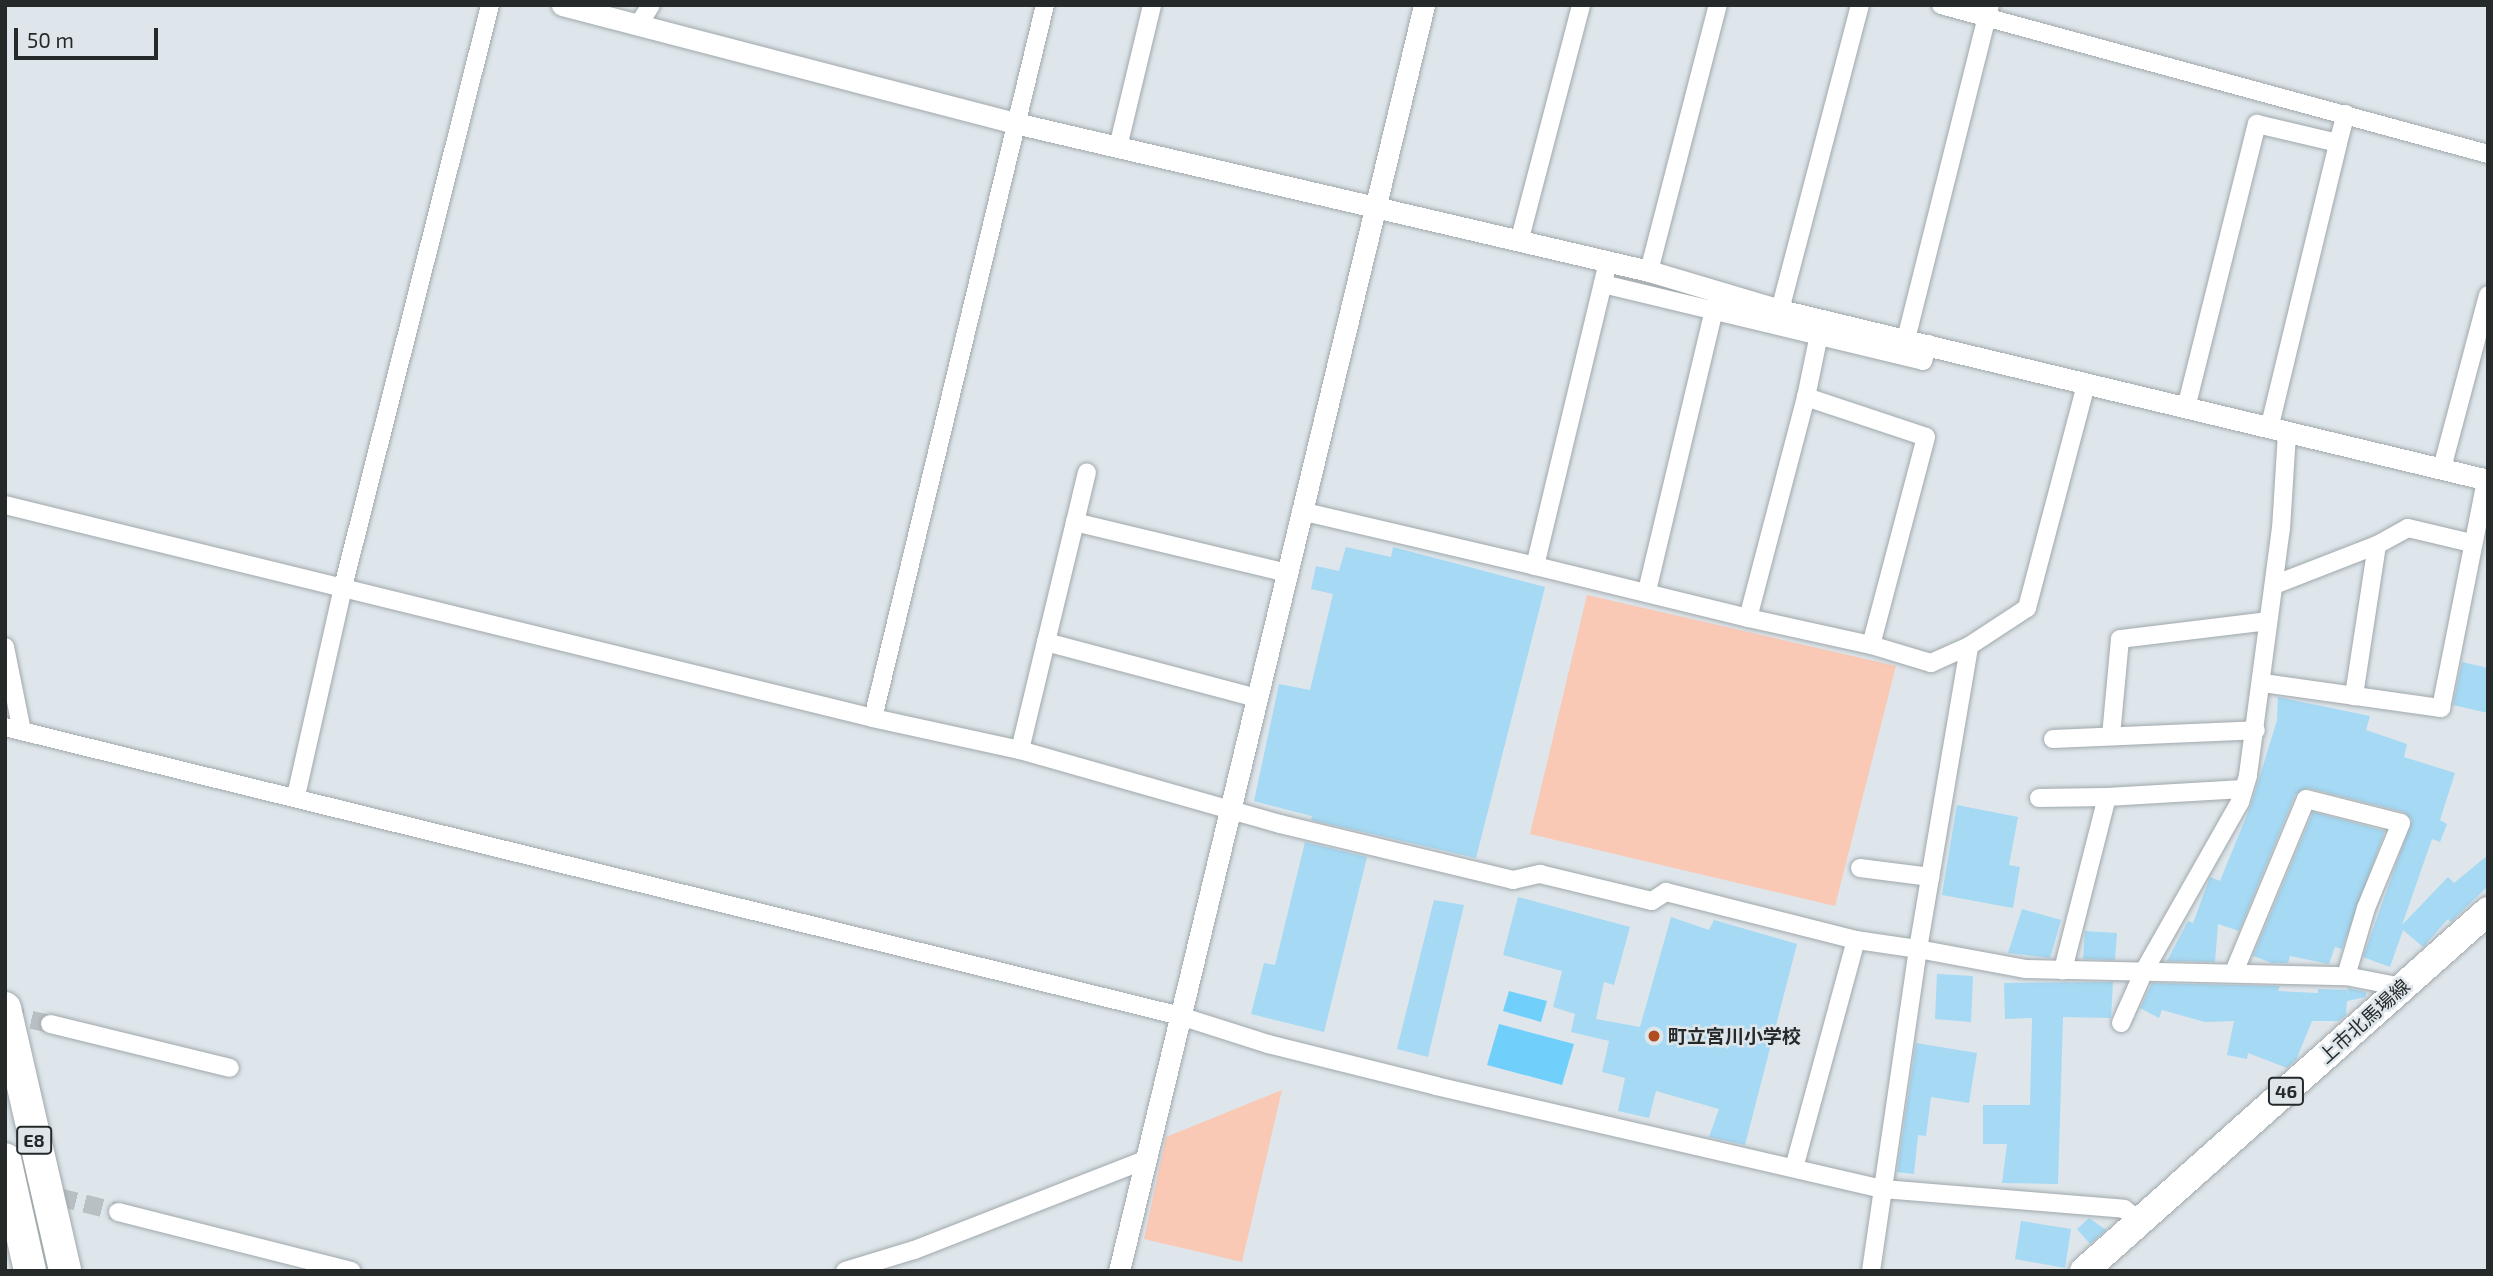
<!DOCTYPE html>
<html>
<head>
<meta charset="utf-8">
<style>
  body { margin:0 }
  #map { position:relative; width:2493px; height:1276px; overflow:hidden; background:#dee6eb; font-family:"Exo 2","Noto Sans JP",sans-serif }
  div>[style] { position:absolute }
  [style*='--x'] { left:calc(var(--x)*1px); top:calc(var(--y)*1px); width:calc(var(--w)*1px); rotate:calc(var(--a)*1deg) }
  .green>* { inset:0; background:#f9c9b6 }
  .water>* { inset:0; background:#71cffc }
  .building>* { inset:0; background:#a5d9f4 }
  .minor-tunnel>* { height:18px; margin-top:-9px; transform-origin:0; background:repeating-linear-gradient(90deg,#b9c0c4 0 18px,transparent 0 27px) }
  .roads { filter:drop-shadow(0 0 2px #a0a8ac) drop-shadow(0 0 2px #a0a8ac) }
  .minor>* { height:18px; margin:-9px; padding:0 9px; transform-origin:9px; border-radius:9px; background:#fff }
  .tertiary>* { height:21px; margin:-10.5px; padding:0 10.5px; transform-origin:10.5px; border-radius:10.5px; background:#fff }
  .primary>* { height:28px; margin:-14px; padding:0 14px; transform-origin:14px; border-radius:14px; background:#fff }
  .motorway>* { height:32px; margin:-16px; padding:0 16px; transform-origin:16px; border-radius:16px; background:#fff }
  .dots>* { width:19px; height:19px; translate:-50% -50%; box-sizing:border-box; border:4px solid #dee6eb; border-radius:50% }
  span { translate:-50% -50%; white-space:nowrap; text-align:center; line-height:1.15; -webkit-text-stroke:5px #dee6eb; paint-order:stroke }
  .shield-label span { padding:2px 5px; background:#dee6eb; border:2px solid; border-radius:5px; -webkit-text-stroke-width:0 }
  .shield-label { font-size:18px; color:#25292a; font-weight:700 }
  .street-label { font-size:19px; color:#25292a }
  .poi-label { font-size:19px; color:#25292a; font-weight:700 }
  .left { translate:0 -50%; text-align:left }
  .frame { position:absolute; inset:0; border:7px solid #25292a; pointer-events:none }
  .scale { position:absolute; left:14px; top:28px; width:144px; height:32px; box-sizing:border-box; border:4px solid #25292a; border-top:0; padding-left:9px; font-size:21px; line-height:24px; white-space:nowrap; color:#25292a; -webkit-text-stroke:5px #dee6eb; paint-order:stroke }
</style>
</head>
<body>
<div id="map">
  <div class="green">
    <div style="clip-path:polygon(1587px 595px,1896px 666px,1835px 906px,1530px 834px)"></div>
    <div style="clip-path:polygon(1282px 1090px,1242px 1262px,1144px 1239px,1166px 1137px)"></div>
  </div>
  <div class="water">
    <div style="clip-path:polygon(1509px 991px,1547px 1001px,1541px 1022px,1503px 1011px)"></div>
    <div style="clip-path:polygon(1499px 1024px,1574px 1044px,1562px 1085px,1487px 1065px)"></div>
  </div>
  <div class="building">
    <div style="clip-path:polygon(1346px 547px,1391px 557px,1393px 547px,1545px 587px,1476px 858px,1311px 820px,1312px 816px,1254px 801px,1279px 684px,1310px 690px,1333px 594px,1311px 589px,1316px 566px,1339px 571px)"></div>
    <div style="clip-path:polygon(2462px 662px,2488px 668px,2488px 713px,2453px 705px)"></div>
    <div style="clip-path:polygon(2278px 697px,2370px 716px,2366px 730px,2407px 744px,2404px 757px,2455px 773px,2440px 820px,2447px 824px,2440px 842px,2432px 839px,2402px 925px,2448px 877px,2454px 883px,2488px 855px,2488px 886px,2451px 922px,2448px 919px,2423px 947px,2403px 930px,2390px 967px,2363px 957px,2412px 820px,2404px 812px,2308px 788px,2295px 795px,2239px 931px,2218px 924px,2215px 962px,2167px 961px,2188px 921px,2193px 923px,2210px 877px,2220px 881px,2251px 805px,2277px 720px)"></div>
    <div style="clip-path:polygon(1957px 805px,2018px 817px,2009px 865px,2020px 867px,2013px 908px,1942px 895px)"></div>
    <div style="clip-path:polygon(2313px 812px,2385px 831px,2342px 949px,2335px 947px,2329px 964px,2290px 956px,2288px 963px,2272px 963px,2253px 956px)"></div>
    <div style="clip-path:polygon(1305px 842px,1367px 857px,1324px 1032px,1251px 1014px,1264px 963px,1275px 965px)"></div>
    <div style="clip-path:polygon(1518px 897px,1630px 927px,1614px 985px,1604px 982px,1596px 1019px,1640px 1027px,1671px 917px,1709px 930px,1714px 920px,1797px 944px,1745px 1145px,1709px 1137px,1719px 1109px,1656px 1091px,1649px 1118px,1618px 1111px,1625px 1078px,1602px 1072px,1609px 1041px,1571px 1032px,1575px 1014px,1553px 1007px,1562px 971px,1503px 955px)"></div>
    <div style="clip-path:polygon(1434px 900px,1464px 905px,1428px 1057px,1397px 1049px)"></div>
    <div style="clip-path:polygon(2022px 909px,2061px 920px,2050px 958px,2008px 953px)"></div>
    <div style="clip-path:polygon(2085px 931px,2117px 933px,2115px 960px,2083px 959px)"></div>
    <div style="clip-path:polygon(1937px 974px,1973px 976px,1971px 1022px,1935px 1019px)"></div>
    <div style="clip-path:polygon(2113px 982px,2111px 1018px,2063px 1017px,2058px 1184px,2002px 1183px,2007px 1144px,1983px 1144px,1983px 1105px,2030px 1105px,2032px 1018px,2005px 1019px,2004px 983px)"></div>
    <div style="clip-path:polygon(2152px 983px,2280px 986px,2278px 991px,2318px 993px,2318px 989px,2347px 990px,2347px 996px,2348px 988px,2366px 992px,2366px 997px,2347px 1001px,2346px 1015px,2339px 1021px,2312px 1021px,2296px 1060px,2287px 1068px,2248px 1053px,2247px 1059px,2227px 1055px,2234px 1021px,2205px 1022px,2162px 1010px,2159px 1018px,2140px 1008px)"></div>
    <div style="clip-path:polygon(1916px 1043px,1977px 1053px,1969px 1103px,1931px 1097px,1926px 1136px,1918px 1135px,1914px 1174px,1897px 1172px)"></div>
    <div style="clip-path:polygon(2089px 1218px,2106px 1230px,2090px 1244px,2077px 1229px)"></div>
    <div style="clip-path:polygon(2021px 1221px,2071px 1229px,2065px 1268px,2015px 1259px)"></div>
  </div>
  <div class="minor-tunnel">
    <div style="--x:5;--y:1014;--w:46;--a:12.5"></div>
    <div style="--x:6;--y:1184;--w:115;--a:14"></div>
  </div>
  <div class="roads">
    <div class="minor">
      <div style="--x:1941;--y:5;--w:567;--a:15.24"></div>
      <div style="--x:639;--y:24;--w:22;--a:-58"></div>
      <div style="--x:1118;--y:147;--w:146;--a:-76.5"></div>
      <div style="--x:1519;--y:242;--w:245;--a:-75.3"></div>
      <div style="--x:1649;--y:271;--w:275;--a:-75.5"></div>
      <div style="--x:1603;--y:284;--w:329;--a:13.5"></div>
      <div style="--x:1923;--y:361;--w:18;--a:-74"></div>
      <div style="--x:1780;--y:310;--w:315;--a:-75.3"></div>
      <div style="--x:1822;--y:320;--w:79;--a:101.7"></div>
      <div style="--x:1806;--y:397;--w:126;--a:18.4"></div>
      <div style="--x:1926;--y:437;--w:215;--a:104.8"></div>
      <div style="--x:1871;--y:645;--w:63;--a:16.7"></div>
      <div style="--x:1931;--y:663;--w:42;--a:-24.1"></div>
      <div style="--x:1906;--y:339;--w:344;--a:-75.9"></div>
      <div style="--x:1806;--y:397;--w:228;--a:104.7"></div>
      <div style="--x:1748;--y:618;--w:126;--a:12.4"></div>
      <div style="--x:2186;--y:408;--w:293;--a:-76"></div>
      <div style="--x:2257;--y:124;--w:83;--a:13.2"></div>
      <div style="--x:2338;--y:143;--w:30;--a:-75"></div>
      <div style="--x:2269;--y:429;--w:294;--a:-76.4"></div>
      <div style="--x:2442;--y:468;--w:179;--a:-75.1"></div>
      <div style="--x:5;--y:505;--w:894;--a:13.79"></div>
      <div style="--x:873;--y:718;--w:150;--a:12.3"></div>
      <div style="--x:1020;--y:750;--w:270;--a:15.9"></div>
      <div style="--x:1280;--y:824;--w:240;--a:13.5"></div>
      <div style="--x:1513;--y:880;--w:28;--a:-13"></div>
      <div style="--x:1540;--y:874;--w:115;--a:13.6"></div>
      <div style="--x:1652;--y:901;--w:17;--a:-33"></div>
      <div style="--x:1666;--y:892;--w:196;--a:14.2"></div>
      <div style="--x:1301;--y:511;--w:240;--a:13.2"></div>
      <div style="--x:1535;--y:566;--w:314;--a:-76.5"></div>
      <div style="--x:1075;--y:522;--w:51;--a:-76.5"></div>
      <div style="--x:2377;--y:545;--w:35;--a:-29"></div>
      <div style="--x:2408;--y:528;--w:65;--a:13.4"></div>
      <div style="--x:1535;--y:566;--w:219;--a:13.7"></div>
      <div style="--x:2274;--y:585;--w:110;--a:-21.2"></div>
      <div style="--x:2377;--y:545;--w:153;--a:98.7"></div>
      <div style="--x:1647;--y:591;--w:297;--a:-76.6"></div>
      <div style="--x:1046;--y:642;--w:123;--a:-76.4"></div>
      <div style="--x:1075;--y:522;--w:218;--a:13.5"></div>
      <div style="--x:5;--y:647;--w:86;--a:78.6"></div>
      <div style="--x:2263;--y:683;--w:180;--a:8"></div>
      <div style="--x:2441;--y:708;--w:232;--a:-78.8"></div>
      <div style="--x:873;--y:718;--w:733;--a:-76.44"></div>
      <div style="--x:5;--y:727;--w:1207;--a:13.81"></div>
      <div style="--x:1177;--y:1015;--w:96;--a:17.7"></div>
      <div style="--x:1268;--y:1044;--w:173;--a:14"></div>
      <div style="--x:1436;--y:1086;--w:459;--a:13"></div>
      <div style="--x:1883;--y:1189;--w:242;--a:4.7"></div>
      <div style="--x:2124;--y:1209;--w:20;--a:37"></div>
      <div style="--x:2111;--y:736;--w:97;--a:-84.7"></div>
      <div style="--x:2120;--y:639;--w:149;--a:-6.9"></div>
      <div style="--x:2053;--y:739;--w:203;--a:-2.5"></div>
      <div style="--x:1020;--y:750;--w:111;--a:-76.5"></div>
      <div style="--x:1046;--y:642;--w:217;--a:14.9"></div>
      <div style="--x:296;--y:796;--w:214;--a:-77.3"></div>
      <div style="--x:343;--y:587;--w:600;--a:-75.82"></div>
      <div style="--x:2107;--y:797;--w:136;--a:-3.4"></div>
      <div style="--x:2039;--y:798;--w:68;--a:-0.8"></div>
      <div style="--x:2107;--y:797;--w:179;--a:104.3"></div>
      <div style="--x:1860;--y:868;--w:71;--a:7.3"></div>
      <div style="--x:2234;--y:972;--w:187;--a:-67.4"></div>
      <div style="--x:2306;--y:799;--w:98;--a:14.2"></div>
      <div style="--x:2401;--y:823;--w:92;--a:112.4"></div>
      <div style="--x:2366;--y:908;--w:71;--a:106.4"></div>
      <div style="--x:2121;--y:1023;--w:57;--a:-66.1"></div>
      <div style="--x:2144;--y:971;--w:194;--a:-60.4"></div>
      <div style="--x:2240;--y:802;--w:28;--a:-73"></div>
      <div style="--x:2248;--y:775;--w:248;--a:-82.4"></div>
      <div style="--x:2281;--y:529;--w:95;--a:-86.4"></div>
      <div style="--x:50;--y:1024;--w:185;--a:13.7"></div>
      <div style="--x:1794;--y:1168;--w:236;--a:-74.8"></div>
      <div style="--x:1856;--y:940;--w:63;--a:8.3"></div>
      <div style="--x:1918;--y:949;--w:307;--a:-80.4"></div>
      <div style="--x:1969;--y:646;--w:69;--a:-33.2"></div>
      <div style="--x:2027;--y:608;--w:232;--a:-75.2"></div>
      <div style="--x:118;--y:1212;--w:241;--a:14.2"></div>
      <div style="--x:845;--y:1271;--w:72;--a:-16.9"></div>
      <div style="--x:914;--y:1250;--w:248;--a:-21.3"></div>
      <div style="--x:1871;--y:1271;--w:325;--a:-81.7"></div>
      <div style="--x:1918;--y:949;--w:110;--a:10.5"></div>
      <div style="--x:2026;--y:969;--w:320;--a:1.3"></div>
      <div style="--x:2346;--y:976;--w:57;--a:11.1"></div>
    </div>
    <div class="tertiary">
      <div style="--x:562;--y:5;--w:468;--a:14.6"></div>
      <div style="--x:1015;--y:123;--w:651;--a:13.14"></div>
      <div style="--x:1649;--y:271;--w:137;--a:16.6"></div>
      <div style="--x:1780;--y:310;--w:728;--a:13.5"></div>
      <div style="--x:1119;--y:1271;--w:1302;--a:-76.45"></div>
    </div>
    <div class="primary">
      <div style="--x:2084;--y:1271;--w:541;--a:-41.7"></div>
    </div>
    <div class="motorway">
      <div style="--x:5;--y:1008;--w:270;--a:77.1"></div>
      <div style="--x:5;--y:1159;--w:115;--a:77.4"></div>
    </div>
  </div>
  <div class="dots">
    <div style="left:1654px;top:1036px;background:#b14c1f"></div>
  </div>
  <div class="shield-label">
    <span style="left:2286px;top:1091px">46</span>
    <span style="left:34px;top:1140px">E8</span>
  </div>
  <div class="street-label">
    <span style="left:2364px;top:1021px;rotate:-42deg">上市北馬場線</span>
  </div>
  <div class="poi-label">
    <span class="left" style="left:1668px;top:1036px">町立宮川小学校</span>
  </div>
  <div class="frame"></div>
  <div class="scale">50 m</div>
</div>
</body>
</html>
